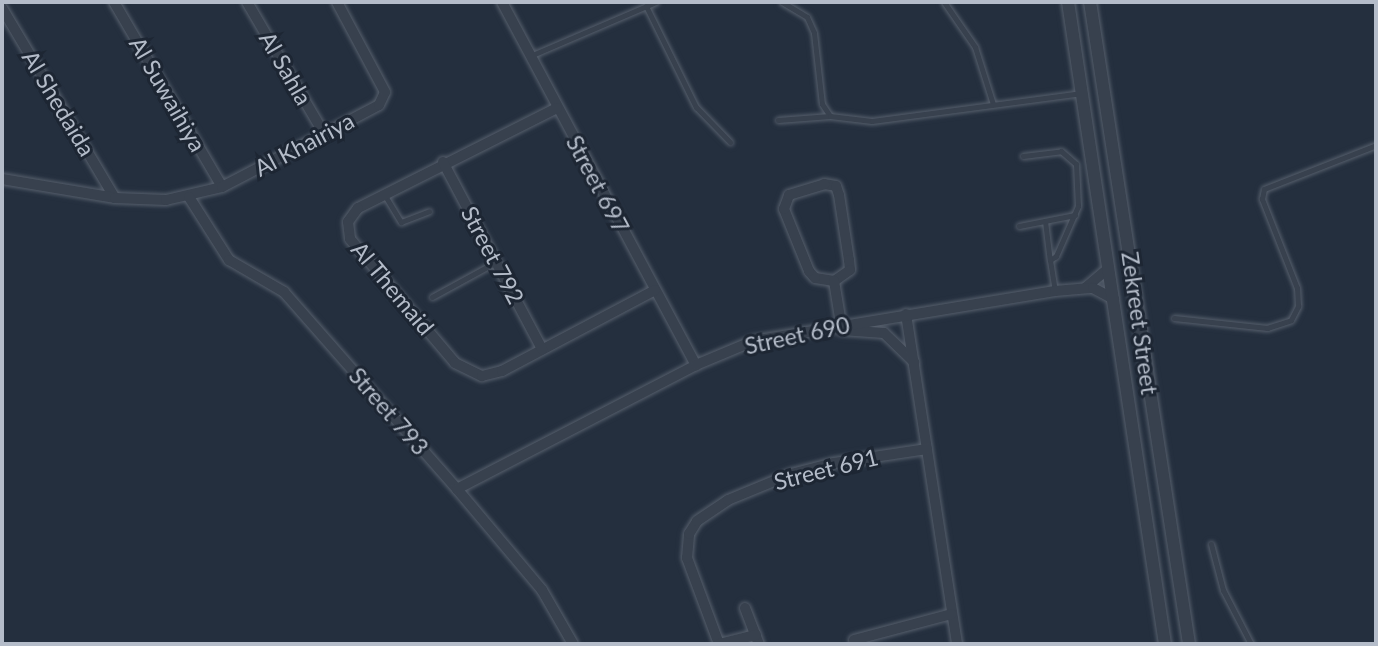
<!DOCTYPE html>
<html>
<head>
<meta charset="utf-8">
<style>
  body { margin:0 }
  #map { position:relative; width:1378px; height:646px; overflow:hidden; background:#242f3e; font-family:Lato,sans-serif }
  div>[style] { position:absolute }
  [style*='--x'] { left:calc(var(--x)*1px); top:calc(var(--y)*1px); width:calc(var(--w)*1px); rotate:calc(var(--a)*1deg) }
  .roads { filter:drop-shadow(0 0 2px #565f6c) drop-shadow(0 0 2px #565f6c) }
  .service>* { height:5px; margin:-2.5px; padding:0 2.5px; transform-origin:2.5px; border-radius:2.5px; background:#38414e }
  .minor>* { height:10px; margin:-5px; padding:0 5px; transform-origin:5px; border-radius:5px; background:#38414e }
  .tertiary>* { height:12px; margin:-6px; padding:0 6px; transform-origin:6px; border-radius:6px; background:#38414e }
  span { translate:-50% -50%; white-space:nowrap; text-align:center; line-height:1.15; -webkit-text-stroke:6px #1d2633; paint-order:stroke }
  .street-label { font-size:23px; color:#b4bcc9 }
  .frame { position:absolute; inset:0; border:4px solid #b4bcc9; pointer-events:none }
</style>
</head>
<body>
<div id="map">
  <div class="roads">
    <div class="service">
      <div style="--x:782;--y:2;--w:29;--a:31"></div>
      <div style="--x:807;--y:17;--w:17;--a:66"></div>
      <div style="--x:814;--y:33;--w:71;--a:83.6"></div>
      <div style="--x:822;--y:104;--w:14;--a:56"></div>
      <div style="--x:944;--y:2;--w:55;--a:55.4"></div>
      <div style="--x:975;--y:47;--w:60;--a:72.5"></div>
      <div style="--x:646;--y:6;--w:113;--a:63.7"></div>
      <div style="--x:696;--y:107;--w:49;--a:45.8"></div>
      <div style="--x:530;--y:56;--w:137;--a:-23.2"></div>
      <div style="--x:778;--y:120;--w:52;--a:-4.4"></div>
      <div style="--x:830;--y:116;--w:42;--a:6.8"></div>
      <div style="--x:872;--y:121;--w:212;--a:-7.6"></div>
      <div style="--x:1023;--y:156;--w:38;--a:-7"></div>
      <div style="--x:1061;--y:151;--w:20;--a:41"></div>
      <div style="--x:1076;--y:164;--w:42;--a:87.3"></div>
      <div style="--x:1078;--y:206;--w:55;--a:113.7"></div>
      <div style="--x:1056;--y:256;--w:7;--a:146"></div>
      <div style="--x:1050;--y:260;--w:31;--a:81"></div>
      <div style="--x:384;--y:194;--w:33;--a:59"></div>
      <div style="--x:401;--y:222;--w:30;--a:-21"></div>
      <div style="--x:1045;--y:221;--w:39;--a:83"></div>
      <div style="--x:1019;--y:226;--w:57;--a:-11.1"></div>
      <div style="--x:432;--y:297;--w:73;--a:-28.7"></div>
      <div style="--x:1174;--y:318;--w:94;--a:6.1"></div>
      <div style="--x:1267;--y:328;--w:25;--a:-18"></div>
      <div style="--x:1291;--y:320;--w:16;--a:-63"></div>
      <div style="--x:1298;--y:306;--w:18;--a:-93"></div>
      <div style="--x:1297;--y:288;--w:96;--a:-111.5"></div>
      <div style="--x:1262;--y:199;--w:10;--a:-79"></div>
      <div style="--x:1264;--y:189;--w:120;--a:-21.4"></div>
      <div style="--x:1211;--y:544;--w:48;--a:75.4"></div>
      <div style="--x:1223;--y:590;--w:61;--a:62.6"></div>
    </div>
    <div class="minor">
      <div style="--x:114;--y:2;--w:214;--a:59.7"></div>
      <div style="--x:247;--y:2;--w:153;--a:59.7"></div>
      <div style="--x:502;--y:2;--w:412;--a:61.9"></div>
      <div style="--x:2;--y:8;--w:221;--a:59.3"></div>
      <div style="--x:557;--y:108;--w:223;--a:153.3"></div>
      <div style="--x:358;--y:208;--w:17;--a:126"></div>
      <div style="--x:348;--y:222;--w:17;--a:83"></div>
      <div style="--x:350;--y:239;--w:162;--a:49.7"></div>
      <div style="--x:455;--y:363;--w:30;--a:26"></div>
      <div style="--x:482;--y:376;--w:21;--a:-14"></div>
      <div style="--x:502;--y:371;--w:173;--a:-27.9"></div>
      <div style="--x:443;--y:162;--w:212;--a:62.1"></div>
      <div style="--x:2;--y:179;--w:115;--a:9.5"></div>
      <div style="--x:115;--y:198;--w:51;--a:2.2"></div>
      <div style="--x:166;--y:200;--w:57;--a:-13.1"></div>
      <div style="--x:222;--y:187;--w:115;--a:-27.5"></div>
      <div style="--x:324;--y:134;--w:62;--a:-27.8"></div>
      <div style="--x:379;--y:105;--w:14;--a:-65"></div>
      <div style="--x:385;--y:92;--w:102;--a:-118.1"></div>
      <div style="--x:824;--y:184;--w:12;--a:9"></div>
      <div style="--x:836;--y:186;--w:9;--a:72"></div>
      <div style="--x:839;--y:195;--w:66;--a:81.3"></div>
      <div style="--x:849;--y:260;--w:10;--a:84"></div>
      <div style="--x:850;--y:270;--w:19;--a:145"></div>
      <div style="--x:834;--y:281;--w:19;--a:-171"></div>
      <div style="--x:815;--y:278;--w:9;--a:-131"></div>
      <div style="--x:809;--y:271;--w:67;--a:-112"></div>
      <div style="--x:784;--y:209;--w:15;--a:-70"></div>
      <div style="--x:789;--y:195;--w:37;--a:-17"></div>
      <div style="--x:189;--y:197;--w:75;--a:57.6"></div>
      <div style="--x:229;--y:260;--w:64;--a:30.2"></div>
      <div style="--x:284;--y:292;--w:262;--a:48.7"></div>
      <div style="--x:457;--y:489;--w:132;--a:49.9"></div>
      <div style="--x:542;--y:590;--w:62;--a:60.1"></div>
      <div style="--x:834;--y:281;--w:50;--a:80.7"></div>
      <div style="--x:842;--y:330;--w:42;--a:4.1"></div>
      <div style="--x:884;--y:333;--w:42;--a:44"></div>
      <div style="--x:1085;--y:288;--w:31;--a:-40"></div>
      <div style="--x:906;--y:314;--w:334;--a:81.2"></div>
      <div style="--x:457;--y:489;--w:269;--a:-27.4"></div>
      <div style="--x:696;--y:365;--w:62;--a:-22.8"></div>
      <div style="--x:753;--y:341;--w:306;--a:-9.4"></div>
      <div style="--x:1055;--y:291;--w:38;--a:-5"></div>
      <div style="--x:1093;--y:288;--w:24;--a:28"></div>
      <div style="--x:745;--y:608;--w:39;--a:69"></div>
      <div style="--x:854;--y:640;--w:101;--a:-14.9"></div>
      <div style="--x:719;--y:644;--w:92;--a:-110.4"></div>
      <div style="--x:687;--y:558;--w:24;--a:-85"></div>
      <div style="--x:689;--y:534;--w:15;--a:-58"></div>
      <div style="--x:697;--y:521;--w:37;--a:-34"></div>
      <div style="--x:728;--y:500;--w:68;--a:-22.4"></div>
      <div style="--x:791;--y:474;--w:44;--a:-14.3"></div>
      <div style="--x:834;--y:463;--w:94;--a:-8.6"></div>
      <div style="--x:719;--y:644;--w:38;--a:-14"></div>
    </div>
    <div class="tertiary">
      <div style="--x:1068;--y:2;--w:649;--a:81.41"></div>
      <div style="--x:1090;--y:2;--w:650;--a:81.23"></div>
    </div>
  </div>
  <div class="street-label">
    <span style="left:286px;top:68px;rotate:60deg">Al Sahla</span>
    <span style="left:168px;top:94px;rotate:60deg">Al Suwaihiya</span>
    <span style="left:59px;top:103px;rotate:59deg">Al Shedaida</span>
    <span style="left:304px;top:144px;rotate:-28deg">Al Khairiya</span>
    <span style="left:598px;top:184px;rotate:62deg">Street 697</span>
    <span style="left:493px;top:255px;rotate:62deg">Street 792</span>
    <span style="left:393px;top:288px;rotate:50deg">Al Themaid</span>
    <span style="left:1140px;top:323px;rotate:82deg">Zekreet Street</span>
    <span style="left:797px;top:335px;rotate:-12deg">Street 690</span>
    <span style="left:389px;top:411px;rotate:49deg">Street 793</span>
    <span style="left:826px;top:469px;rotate:-14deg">Street 691</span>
  </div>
  <div class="frame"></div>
</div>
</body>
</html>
